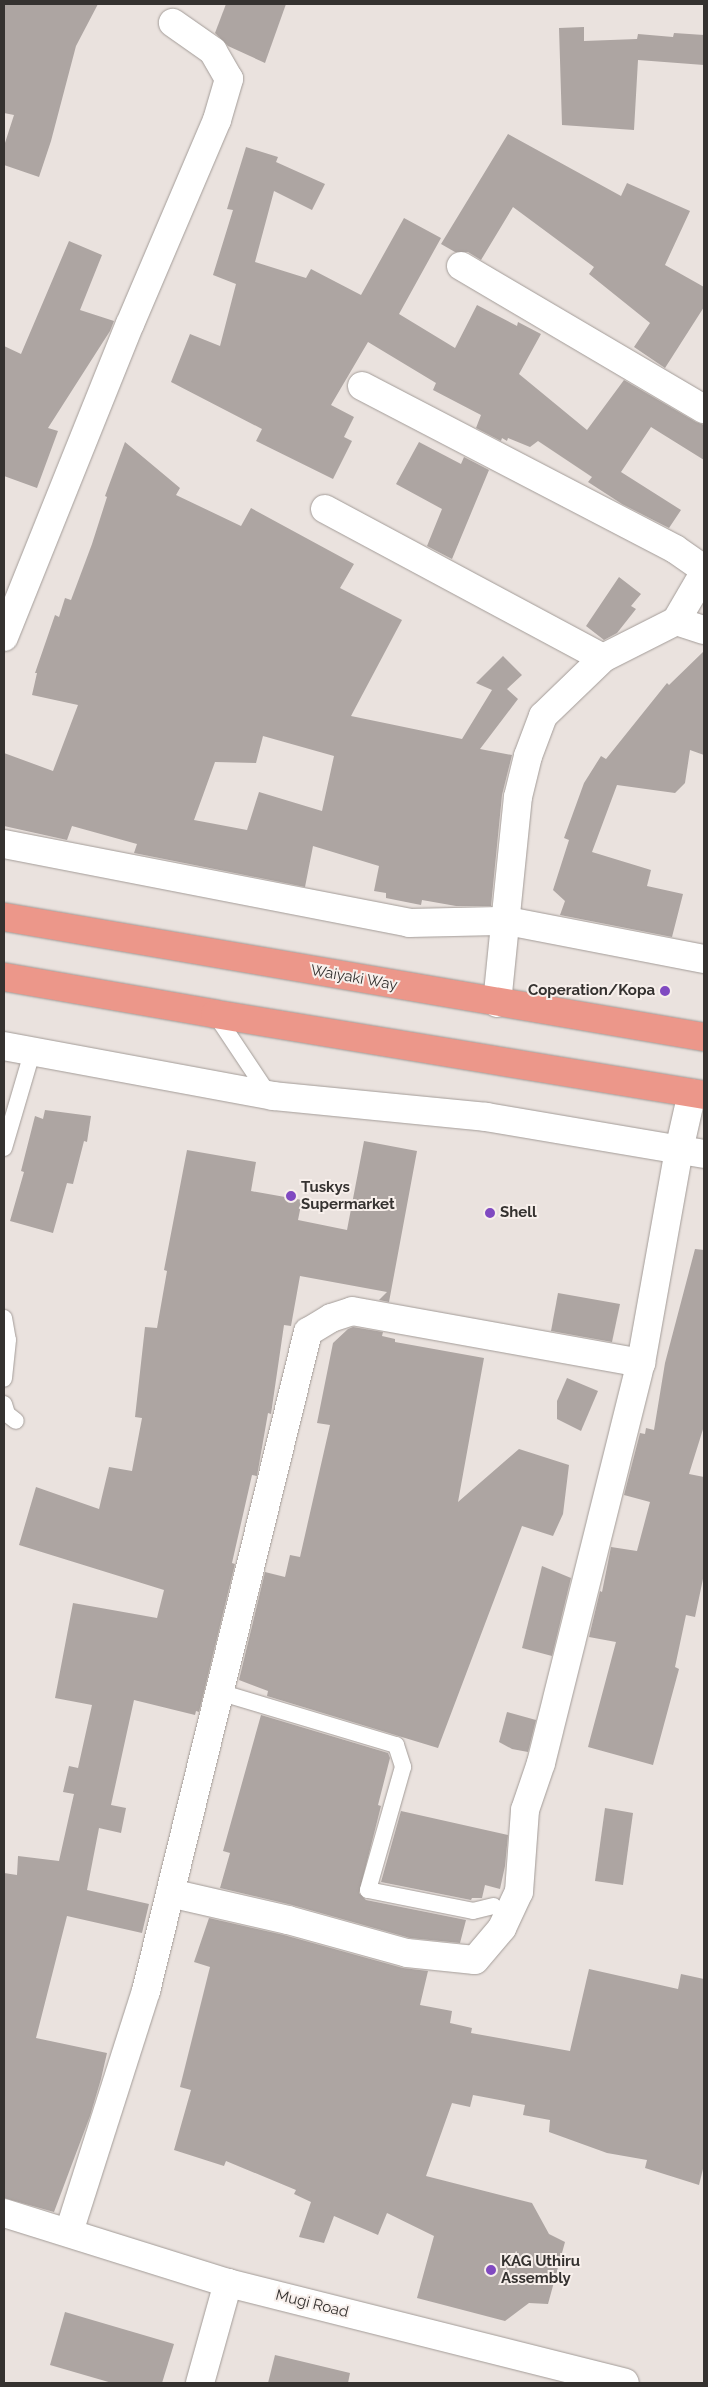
<!DOCTYPE html>
<html>
<head>
<meta charset="utf-8">
<style>
  body { margin:0 }
  #map { position:relative; width:708px; height:2387px; overflow:hidden; background:#eae2de; font-family:Raleway,sans-serif }
  div>[style] { position:absolute }
  [style*='--x'] { left:calc(var(--x)*1px); top:calc(var(--y)*1px); width:calc(var(--w)*1px); rotate:calc(var(--a)*1deg) }
  .building>* { inset:0; background:#ada5a2 }
  .roads { filter:drop-shadow(0 0 1px #a39c98) drop-shadow(0 0 1px #a39c98) }
  .service>* { height:16px; margin:-8px; padding:0 8px; transform-origin:8px; border-radius:8px; background:#fff }
  .minor>* { height:28px; margin:-14px; padding:0 14px; transform-origin:14px; border-radius:14px; background:#fff }
  .trunk>* { height:28px; margin:-14px; padding:0 14px; transform-origin:14px; border-radius:14px; background:#ec978a }
  .dots>* { width:14px; height:14px; translate:-50% -50%; box-sizing:border-box; border:2px solid #f7efeb; border-radius:50% }
  span { translate:-50% -50%; white-space:nowrap; text-align:center; line-height:1.15; -webkit-text-stroke:4px #f7efeb; paint-order:stroke }
  .street-label { font-size:15px; color:#353230 }
  .poi-label { font-size:15px; color:#353230; font-weight:700 }
  .right { translate:-100% -50%; text-align:right }
  .left { translate:0 -50%; text-align:left }
  .frame { position:absolute; inset:0; border:5px solid #353230; pointer-events:none }
</style>
</head>
<body>
<div id="map">
  <div class="building">
    <div style="clip-path:polygon(4px 4px,98px 4px,76px 46px,51px 141px,39px 177px,4px 165px,4px 146px,14px 115px,4px 113px)"></div>
    <div style="clip-path:polygon(226px 4px,286px 4px,265px 63px,228px 46px,215px 33px)"></div>
    <div style="clip-path:polygon(584px 27px,584px 41px,637px 39px,638px 34px,673px 37px,674px 33px,704px 35px,704px 65px,638px 60px,634px 130px,562px 125px,559px 28px)"></div>
    <div style="clip-path:polygon(508px 134px,621px 196px,627px 183px,690px 211px,665px 265px,704px 287px,704px 307px,665px 368px,634px 347px,650px 323px,589px 274px,594px 267px,513px 207px,481px 260px,468px 252px,455px 252px,441px 244px)"></div>
    <div style="clip-path:polygon(246px 147px,278px 157px,276px 162px,325px 184px,312px 210px,274px 191px,255px 262px,306px 278px,311px 269px,361px 295px,404px 218px,441px 238px,399px 314px,455px 348px,477px 305px,517px 326px,518px 322px,541px 334px,519px 374px,587px 430px,624px 380px,696px 422px,704px 425px,704px 460px,651px 427px,621px 472px,681px 510px,669px 528px,622px 504px,588px 482px,592px 477px,538px 441px,530px 447px,508px 438px,507px 441px,502px 438px,501px 441px,476px 428px,481px 415px,433px 390px,436px 383px,368px 342px,331px 405px,354px 417px,344px 437px,352px 441px,333px 479px,256px 441px,262px 429px,171px 382px,190px 334px,220px 346px,236px 284px,213px 275px,233px 210px,227px 209px)"></div>
    <div style="clip-path:polygon(69px 241px,102px 255px,80px 310px,114px 321px,110px 331px,48px 428px,58px 431px,37px 488px,4px 476px,4px 346px,21px 354px)"></div>
    <div style="clip-path:polygon(evenodd,125px 442px,180px 488px,176px 495px,241px 526px,251px 508px,354px 564px,340px 588px,402px 620px,351px 716px,462px 739px,492px 690px,476px 683px,503px 656px,522px 675px,507px 689px,518px 699px,480px 749px,512px 755px,502px 795px,491px 906px,456px 906px,422px 900px,421px 905px,386px 898px,386px 893px,374px 891px,379px 866px,313px 846px,305px 887px,134px 853px,137px 844px,72px 826px,67px 840px,4px 826px,4px 753px,53px 771px,78px 705px,32px 695px,37px 673px,35px 673px,55px 615px,59px 617px,65px 598px,71px 600px,92px 544px,107px 497px,105px 496px,125px 442px,263px 736px,334px 756px,322px 811px,259px 792px,247px 830px,194px 820px,215px 762px,256px 763px,263px 736px)"></div>
    <div style="clip-path:polygon(419px 442px,461px 464px,464px 457px,489px 470px,452px 559px,427px 546px,442px 509px,396px 484px)"></div>
    <div style="clip-path:polygon(619px 577px,641px 594px,631px 606px,636px 609px,617px 633px,604px 640px,586px 626px)"></div>
    <div style="clip-path:polygon(704px 651px,704px 755px,690px 750px,685px 783px,675px 793px,617px 785px,592px 852px,651px 870px,647px 886px,683px 894px,672px 937px,560px 915px,565px 901px,553px 890px,569px 840px,564px 838px,584px 783px,601px 756px,606px 759px,667px 683px,669px 685px)"></div>
    <div style="clip-path:polygon(45px 1110px,91px 1116px,87px 1142px,84px 1141px,73px 1184px,67px 1183px,53px 1233px,10px 1221px,24px 1172px,21px 1171px,35px 1116px,43px 1119px)"></div>
    <div style="clip-path:polygon(364px 1141px,417px 1151px,389px 1302px,379px 1300px,387px 1292px,300px 1276px,291px 1326px,284px 1325px,271px 1414px,268px 1413px,257px 1476px,252px 1475px,232px 1563px,235px 1564px,199px 1712px,196px 1711px,195px 1715px,134px 1700px,111px 1805px,126px 1808px,121px 1833px,99px 1828px,87px 1890px,149px 1904px,142px 1933px,67px 1916px,36px 2038px,107px 2053px,101px 2079px,90px 2116px,54px 2212px,4px 2198px,4px 1873px,17px 1875px,18px 1856px,59px 1861px,74px 1794px,63px 1792px,69px 1766px,78px 1768px,92px 1705px,55px 1698px,73px 1603px,157px 1618px,164px 1590px,19px 1545px,36px 1487px,99px 1509px,109px 1467px,132px 1471px,142px 1418px,135px 1417px,145px 1327px,157px 1328px,167px 1271px,164px 1270px,187px 1150px,256px 1162px,251px 1191px,302px 1200px,298px 1220px,347px 1230px)"></div>
    <div style="clip-path:polygon(695px 1249px,704px 1250px,704px 1426px,689px 1474px,704px 1477px,704px 1574px,695px 1617px,686px 1615px,675px 1667px,679px 1669px,653px 1765px,588px 1747px,616px 1642px,589px 1637px,600px 1591px,602px 1592px,611px 1547px,637px 1551px,650px 1502px,624px 1495px,640px 1433px,645px 1434px,646px 1428px,654px 1430px,665px 1363px)"></div>
    <div style="clip-path:polygon(558px 1293px,620px 1304px,612px 1342px,551px 1331px)"></div>
    <div style="clip-path:polygon(353px 1327px,383px 1332px,382px 1336px,395px 1339px,395px 1342px,484px 1358px,458px 1502px,519px 1449px,569px 1465px,563px 1514px,553px 1536px,522px 1526px,438px 1748px,267px 1696px,268px 1691px,239px 1680px,265px 1572px,285px 1577px,290px 1555px,300px 1557px,330px 1425px,317px 1423px,333px 1343px,348px 1329px)"></div>
    <div style="clip-path:polygon(567px 1378px,598px 1391px,581px 1431px,557px 1419px,557px 1401px)"></div>
    <div style="clip-path:polygon(542px 1566px,571px 1578px,552px 1656px,522px 1648px)"></div>
    <div style="clip-path:polygon(507px 1712px,536px 1720px,528px 1752px,512px 1749px,499px 1742px)"></div>
    <div style="clip-path:polygon(261px 1715px,388px 1753px,390px 1758px,378px 1805px,381px 1806px,359px 1893px,366px 1900px,466px 1920px,460px 1943px,410px 1938px,292px 1905px,220px 1888px,230px 1853px,223px 1851px)"></div>
    <div style="clip-path:polygon(605px 1808px,633px 1813px,623px 1885px,595px 1881px)"></div>
    <div style="clip-path:polygon(401px 1811px,508px 1835px,505px 1866px,500px 1889px,485px 1885px,482px 1898px,472px 1898px,471px 1900px,381px 1882px)"></div>
    <div style="clip-path:polygon(209px 1918px,284px 1935px,403px 1968px,428px 1971px,420px 2005px,452px 2011px,450px 2023px,472px 2028px,471px 2033px,570px 2051px,589px 1969px,678px 1989px,681px 1974px,704px 1979px,704px 2165px,699px 2185px,645px 2168px,647px 2160px,607px 2153px,549px 2132px,550px 2120px,523px 2115px,525px 2105px,473px 2095px,470px 2107px,452px 2103px,426px 2176px,532px 2203px,549px 2234px,565px 2242px,548px 2304px,529px 2303px,505px 2321px,417px 2298px,434px 2236px,387px 2213px,378px 2235px,334px 2216px,324px 2243px,299px 2237px,311px 2202px,294px 2194px,296px 2190px,226px 2161px,224px 2166px,174px 2150px,191px 2090px,180px 2087px,210px 1967px,194px 1962px)"></div>
    <div style="clip-path:polygon(65px 2312px,174px 2344px,162px 2383px,112px 2383px,50px 2365px)"></div>
    <div style="clip-path:polygon(275px 2355px,350px 2373px,348px 2383px,268px 2383px)"></div>
  </div>
  <div class="roads">
    <div class="service">
      <div style="--x:215;--y:1014;--w:97;--a:56.3"></div>
      <div style="--x:4;--y:1148;--w:99;--a:-73.6"></div>
      <div style="--x:4;--y:1318;--w:22;--a:80"></div>
      <div style="--x:8;--y:1340;--w:39;--a:96"></div>
      <div style="--x:4;--y:1404;--w:10;--a:73"></div>
      <div style="--x:7;--y:1414;--w:11;--a:38"></div>
      <div style="--x:219;--y:1692;--w:185;--a:16.7"></div>
      <div style="--x:396;--y:1745;--w:23;--a:72"></div>
      <div style="--x:403;--y:1767;--w:128;--a:105.9"></div>
      <div style="--x:368;--y:1890;--w:107;--a:11.3"></div>
      <div style="--x:473;--y:1911;--w:21;--a:-14"></div>
    </div>
    <div class="minor">
      <div style="--x:461;--y:266;--w:282;--a:30.5"></div>
      <div style="--x:362;--y:386;--w:353;--a:27.5"></div>
      <div style="--x:675;--y:549;--w:35;--a:35"></div>
      <div style="--x:325;--y:509;--w:315;--a:28.2"></div>
      <div style="--x:676;--y:621;--w:29;--a:18"></div>
      <div style="--x:4;--y:637;--w:337;--a:-68.1"></div>
      <div style="--x:130;--y:324;--w:222;--a:-66.9"></div>
      <div style="--x:217;--y:120;--w:43;--a:-73.7"></div>
      <div style="--x:229;--y:79;--w:32;--a:-120"></div>
      <div style="--x:213;--y:51;--w:49;--a:-145"></div>
      <div style="--x:4;--y:844;--w:413;--a:11"></div>
      <div style="--x:409;--y:923;--w:98;--a:-1.2"></div>
      <div style="--x:507;--y:921;--w:201;--a:10.9"></div>
      <div style="--x:497;--y:1003;--w:207;--a:-84.2"></div>
      <div style="--x:518;--y:797;--w:42;--a:-76.3"></div>
      <div style="--x:528;--y:756;--w:43;--a:-69.4"></div>
      <div style="--x:543;--y:716;--w:83;--a:-44"></div>
      <div style="--x:603;--y:658;--w:82;--a:-26.9"></div>
      <div style="--x:676;--y:621;--w:56;--a:-59.7"></div>
      <div style="--x:4;--y:1046;--w:274;--a:10.5"></div>
      <div style="--x:273;--y:1096;--w:214;--a:5.6"></div>
      <div style="--x:486;--y:1117;--w:221;--a:9.6"></div>
      <div style="--x:170;--y:1893;--w:121;--a:12.9"></div>
      <div style="--x:288;--y:1920;--w:123;--a:15.5"></div>
      <div style="--x:407;--y:1953;--w:68;--a:5.9"></div>
      <div style="--x:475;--y:1960;--w:42;--a:-49.8"></div>
      <div style="--x:502;--y:1928;--w:40;--a:-65"></div>
      <div style="--x:519;--y:1892;--w:82;--a:-85.8"></div>
      <div style="--x:525;--y:1810;--w:50;--a:-71.2"></div>
      <div style="--x:541;--y:1763;--w:412;--a:-76"></div>
      <div style="--x:641;--y:1363;--w:216;--a:-79.9"></div>
      <div style="--x:679;--y:1150;--w:58;--a:-77.2"></div>
      <div style="--x:4;--y:2213;--w:235;--a:17.4"></div>
      <div style="--x:228;--y:2283;--w:409;--a:14.1"></div>
      <div style="--x:69;--y:2232;--w:253;--a:-72.3"></div>
      <div style="--x:146;--y:1991;--w:679;--a:-76.19"></div>
      <div style="--x:308;--y:1332;--w:27;--a:-31"></div>
      <div style="--x:331;--y:1318;--w:22;--a:-18"></div>
      <div style="--x:352;--y:1311;--w:294;--a:10.2"></div>
      <div style="--x:200;--y:2383;--w:104;--a:-74.4"></div>
    </div>
    <div class="trunk">
      <div style="--x:4;--y:917;--w:710;--a:9.73"></div>
      <div style="--x:4;--y:977;--w:214;--a:9.9"></div>
      <div style="--x:215;--y:1014;--w:496;--a:9.4"></div>
    </div>
  </div>
  <div class="dots">
    <div style="left:665px;top:991px;background:#804ac1"></div>
    <div style="left:291px;top:1196px;background:#804ac1"></div>
    <div style="left:490px;top:1213px;background:#804ac1"></div>
    <div style="left:491px;top:2270px;background:#804ac1"></div>
  </div>
  <div class="street-label">
    <span style="left:354px;top:978px;rotate:10deg">Waiyaki Way</span>
    <span style="left:312px;top:2304px;rotate:14deg">Mugi Road</span>
  </div>
  <div class="poi-label">
    <span class="right" style="left:655px;top:991px">Coperation/Kopa</span>
    <span class="left" style="left:301px;top:1196px">Tuskys<br>Supermarket</span>
    <span class="left" style="left:500px;top:1213px">Shell</span>
    <span class="left" style="left:501px;top:2270px">KAG Uthiru<br>Assembly</span>
  </div>
  <div class="frame"></div>
</div>
</body>
</html>
